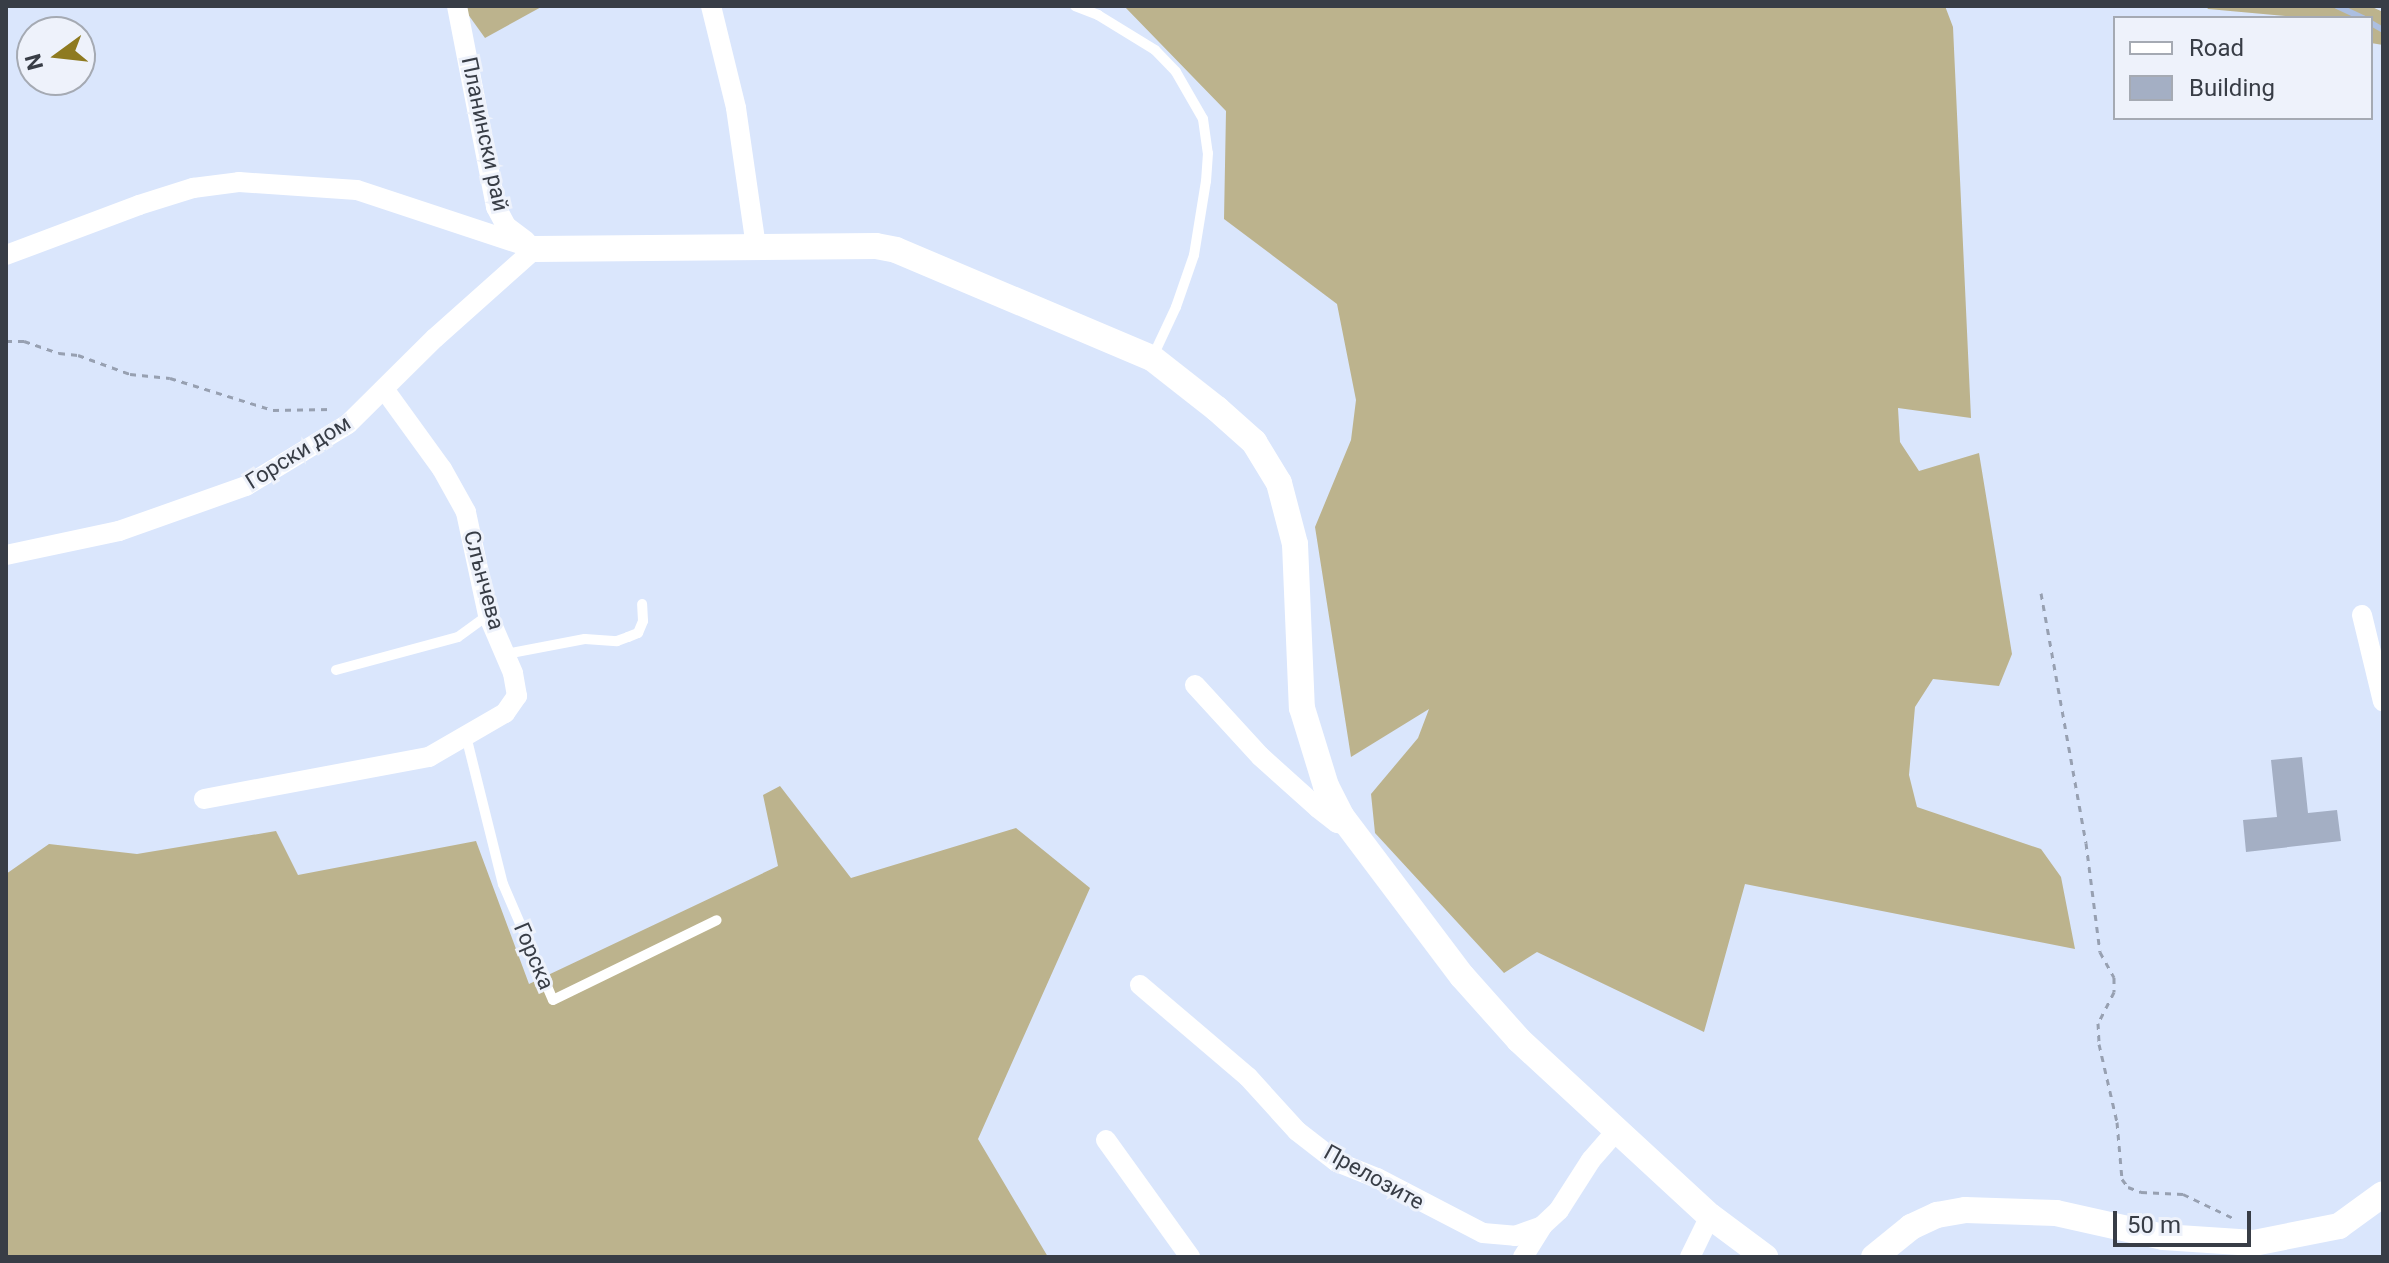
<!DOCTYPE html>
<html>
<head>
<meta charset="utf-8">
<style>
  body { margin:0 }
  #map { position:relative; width:2389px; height:1263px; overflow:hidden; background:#dae6fc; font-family:Roboto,sans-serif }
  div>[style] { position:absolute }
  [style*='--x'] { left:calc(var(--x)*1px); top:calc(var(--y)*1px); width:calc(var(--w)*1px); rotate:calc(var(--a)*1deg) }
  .forest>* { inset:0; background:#bcb38d }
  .stream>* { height:6px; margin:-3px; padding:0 3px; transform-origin:3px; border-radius:3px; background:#acbfe1 }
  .building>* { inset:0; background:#a4afc4 }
  .path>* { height:3px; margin-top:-1.5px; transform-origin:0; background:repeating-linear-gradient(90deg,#97a0b1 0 6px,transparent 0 12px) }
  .service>* { height:10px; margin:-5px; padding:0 5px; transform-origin:5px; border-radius:5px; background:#fff }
  .minor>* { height:20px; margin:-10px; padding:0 10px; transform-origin:10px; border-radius:10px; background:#fff }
  .tertiary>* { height:26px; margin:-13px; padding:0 13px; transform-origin:13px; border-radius:13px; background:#fff }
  span { translate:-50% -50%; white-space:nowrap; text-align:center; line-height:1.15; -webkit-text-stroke:6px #eef2fb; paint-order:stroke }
  .street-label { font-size:22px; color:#383d46 }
  .frame { position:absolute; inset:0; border:8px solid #383d46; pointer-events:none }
  .legend { position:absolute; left:2113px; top:16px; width:260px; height:104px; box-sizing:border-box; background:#eef2fb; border:2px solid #a5aab3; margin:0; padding:10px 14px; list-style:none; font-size:24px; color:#383d46 }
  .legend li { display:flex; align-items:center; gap:16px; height:40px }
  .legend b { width:40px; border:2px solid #a5aab3 }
  .north { position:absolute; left:16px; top:16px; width:80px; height:80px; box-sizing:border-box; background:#eef2fb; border:2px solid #a5aab3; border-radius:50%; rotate:255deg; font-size:22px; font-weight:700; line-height:32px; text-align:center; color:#383d46 }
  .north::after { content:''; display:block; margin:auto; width:28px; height:36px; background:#8e7a20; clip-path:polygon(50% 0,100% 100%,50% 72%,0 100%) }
  .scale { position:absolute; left:2113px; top:1211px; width:138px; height:36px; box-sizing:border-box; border:4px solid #383d46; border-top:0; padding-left:10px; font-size:24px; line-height:28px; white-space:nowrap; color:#383d46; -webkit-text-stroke:6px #eef2fb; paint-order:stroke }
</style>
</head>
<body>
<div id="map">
  <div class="forest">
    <div style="clip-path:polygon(462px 6px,543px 6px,485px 38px)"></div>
    <div style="clip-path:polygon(1124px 6px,1945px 6px,1953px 27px,1971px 418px,1898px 408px,1900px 442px,1919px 471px,1979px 453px,2012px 654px,1999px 686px,1933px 679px,1915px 707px,1909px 775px,1917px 807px,2041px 849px,2061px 877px,2075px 949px,1745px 884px,1704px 1032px,1537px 952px,1504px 973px,1375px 833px,1371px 794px,1418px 738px,1429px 709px,1351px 757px,1315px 527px,1351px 440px,1356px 400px,1337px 304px,1224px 219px,1226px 111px)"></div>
    <div style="clip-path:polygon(2206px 6px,2370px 6px,2383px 12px,2383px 45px,2371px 43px,2371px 18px,2307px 18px,2208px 9px)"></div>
    <div style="clip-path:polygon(780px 786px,851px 878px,1016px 828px,1090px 888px,978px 1139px,1048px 1257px,6px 1257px,6px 874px,49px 844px,137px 854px,276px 831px,298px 875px,476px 841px,529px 984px,778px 866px,763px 795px)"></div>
  </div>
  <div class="stream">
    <div style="--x:2337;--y:6;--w:29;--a:25"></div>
    <div style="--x:2371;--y:23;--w:14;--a:30"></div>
  </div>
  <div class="building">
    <div style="clip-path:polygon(2302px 757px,2308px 813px,2337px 810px,2341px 841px,2246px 852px,2243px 820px,2277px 817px,2271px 760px)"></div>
  </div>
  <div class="path">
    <div style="--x:6;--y:341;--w:18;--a:0"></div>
    <div style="--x:24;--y:341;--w:37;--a:19"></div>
    <div style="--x:59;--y:353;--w:19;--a:6"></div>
    <div style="--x:78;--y:355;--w:55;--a:20.1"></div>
    <div style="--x:130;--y:374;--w:40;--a:5.7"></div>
    <div style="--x:170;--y:378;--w:108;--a:17.3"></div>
    <div style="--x:273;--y:410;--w:59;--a:-1"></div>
    <div style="--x:2041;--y:593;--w:254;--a:79.8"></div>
    <div style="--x:2086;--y:843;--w:110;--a:82.7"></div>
    <div style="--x:2100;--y:952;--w:29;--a:61"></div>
    <div style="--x:2114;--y:977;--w:15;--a:90"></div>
    <div style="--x:2114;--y:992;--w:35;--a:117"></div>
    <div style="--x:2098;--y:1023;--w:21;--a:87"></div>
    <div style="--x:2099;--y:1044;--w:80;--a:77"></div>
    <div style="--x:2117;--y:1122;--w:57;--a:85"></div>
    <div style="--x:2122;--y:1179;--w:10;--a:53"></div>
    <div style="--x:2128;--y:1187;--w:14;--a:21"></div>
    <div style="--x:2141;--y:1192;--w:42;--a:2.7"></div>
    <div style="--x:2183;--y:1194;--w:55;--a:25.6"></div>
  </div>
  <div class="service">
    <div style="--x:1075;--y:6;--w:25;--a:21"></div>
    <div style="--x:1098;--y:15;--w:67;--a:31.6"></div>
    <div style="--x:1155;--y:50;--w:30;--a:46"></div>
    <div style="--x:1176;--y:72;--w:54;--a:60.1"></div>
    <div style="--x:1203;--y:119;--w:34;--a:82"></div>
    <div style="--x:1208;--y:153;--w:28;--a:94"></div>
    <div style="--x:1206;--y:181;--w:75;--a:99.2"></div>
    <div style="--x:1194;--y:255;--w:55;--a:109.1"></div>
    <div style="--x:1176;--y:307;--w:54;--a:115.1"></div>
    <div style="--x:506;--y:654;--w:80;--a:-10.8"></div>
    <div style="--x:585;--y:639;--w:32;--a:4"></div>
    <div style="--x:617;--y:641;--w:12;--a:-20"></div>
    <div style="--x:628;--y:637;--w:11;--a:-22"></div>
    <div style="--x:638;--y:633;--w:13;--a:-67"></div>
    <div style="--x:643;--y:621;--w:17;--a:-93"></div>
    <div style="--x:336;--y:670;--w:126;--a:-15.1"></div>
    <div style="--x:458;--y:637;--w:37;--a:-36"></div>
    <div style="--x:466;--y:736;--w:153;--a:76"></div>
    <div style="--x:503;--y:884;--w:126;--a:66.7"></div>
    <div style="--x:553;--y:1000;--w:182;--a:-26"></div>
  </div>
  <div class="minor">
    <div style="--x:457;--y:6;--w:205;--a:79"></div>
    <div style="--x:496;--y:207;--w:21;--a:62"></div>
    <div style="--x:506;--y:226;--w:25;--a:37"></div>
    <div style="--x:711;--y:6;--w:105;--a:76.2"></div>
    <div style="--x:736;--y:108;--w:140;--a:81.8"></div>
    <div style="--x:6;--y:255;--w:142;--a:-20.6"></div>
    <div style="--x:139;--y:205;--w:57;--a:-17.5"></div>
    <div style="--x:193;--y:188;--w:46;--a:-7.4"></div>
    <div style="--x:239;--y:182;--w:118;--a:3.9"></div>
    <div style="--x:357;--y:190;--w:188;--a:18.3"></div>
    <div style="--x:6;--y:555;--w:116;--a:-12"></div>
    <div style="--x:119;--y:531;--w:135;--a:-19.5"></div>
    <div style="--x:246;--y:486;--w:119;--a:-31.3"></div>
    <div style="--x:348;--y:424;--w:122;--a:-44.7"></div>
    <div style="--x:435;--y:338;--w:134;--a:-41.7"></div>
    <div style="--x:2362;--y:615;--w:89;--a:76.4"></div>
    <div style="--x:1195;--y:685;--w:96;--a:47.5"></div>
    <div style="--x:1260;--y:756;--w:78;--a:41.9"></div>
    <div style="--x:1318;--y:808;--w:24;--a:38"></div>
    <div style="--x:1337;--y:823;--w:10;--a:11"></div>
    <div style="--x:204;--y:799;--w:229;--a:-10.6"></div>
    <div style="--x:429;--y:757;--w:88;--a:-30.1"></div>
    <div style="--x:505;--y:713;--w:21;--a:-55"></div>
    <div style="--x:517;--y:696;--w:23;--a:-100"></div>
    <div style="--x:513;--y:673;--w:63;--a:-113.3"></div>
    <div style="--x:488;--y:615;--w:105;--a:-102.1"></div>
    <div style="--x:466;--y:512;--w:49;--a:-119.2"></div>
    <div style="--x:442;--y:469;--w:99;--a:-125.9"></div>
    <div style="--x:1140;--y:985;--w:142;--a:40.4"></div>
    <div style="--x:1248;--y:1077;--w:73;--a:47.8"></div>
    <div style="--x:1297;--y:1131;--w:51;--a:37.8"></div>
    <div style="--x:1337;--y:1162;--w:43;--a:21.8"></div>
    <div style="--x:1377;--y:1178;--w:119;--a:27.4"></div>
    <div style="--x:1483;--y:1233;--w:32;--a:5"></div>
    <div style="--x:1515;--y:1236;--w:29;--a:-20"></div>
    <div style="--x:1542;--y:1226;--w:23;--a:-43"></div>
    <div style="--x:1559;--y:1210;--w:59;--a:-57.4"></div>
    <div style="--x:1591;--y:1160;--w:37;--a:-49"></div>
    <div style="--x:1106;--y:1140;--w:144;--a:54.3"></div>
    <div style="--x:1523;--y:1257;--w:36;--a:-58"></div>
    <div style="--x:1690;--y:1257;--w:46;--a:-64"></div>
  </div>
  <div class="tertiary">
    <div style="--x:535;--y:249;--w:341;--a:-0.5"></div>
    <div style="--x:876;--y:246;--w:20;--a:11"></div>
    <div style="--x:896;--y:250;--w:278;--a:22.9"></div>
    <div style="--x:1152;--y:358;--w:83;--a:38.1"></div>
    <div style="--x:1217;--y:409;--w:50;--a:41.7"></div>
    <div style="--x:1254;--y:442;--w:48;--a:58.6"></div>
    <div style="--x:1279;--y:483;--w:63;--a:75.3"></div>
    <div style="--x:1295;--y:544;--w:164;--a:87.6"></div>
    <div style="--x:1302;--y:708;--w:82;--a:72.9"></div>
    <div style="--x:1326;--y:786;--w:35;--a:63"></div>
    <div style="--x:1342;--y:817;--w:199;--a:53"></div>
    <div style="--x:1462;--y:976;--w:86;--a:48.3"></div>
    <div style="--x:1519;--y:1040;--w:260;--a:42.7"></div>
    <div style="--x:1710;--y:1216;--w:69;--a:36.7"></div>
    <div style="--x:1874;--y:1257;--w:48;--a:-39"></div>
    <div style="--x:1911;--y:1227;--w:29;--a:-25"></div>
    <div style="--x:1937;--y:1215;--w:28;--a:-10"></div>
    <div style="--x:1965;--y:1210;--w:91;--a:1.9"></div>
    <div style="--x:2056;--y:1213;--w:110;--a:12.6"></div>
    <div style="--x:2163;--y:1237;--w:91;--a:3.8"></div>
    <div style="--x:2254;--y:1243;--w:87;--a:-11.3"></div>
    <div style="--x:2339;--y:1226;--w:54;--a:-36"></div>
  </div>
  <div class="street-label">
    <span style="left:485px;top:134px;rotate:78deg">Планински рай</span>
    <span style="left:298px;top:452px;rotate:-32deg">Горски дом</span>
    <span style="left:484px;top:580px;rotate:75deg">Слънчева</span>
    <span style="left:534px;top:956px;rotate:67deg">Горска</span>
    <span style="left:1374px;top:1177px;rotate:29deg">Прелозите</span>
  </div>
  <div class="frame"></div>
  <ul class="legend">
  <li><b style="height:10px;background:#fff"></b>Road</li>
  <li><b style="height:22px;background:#a4afc4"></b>Building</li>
  </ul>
  <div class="north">N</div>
  <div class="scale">50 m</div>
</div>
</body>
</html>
